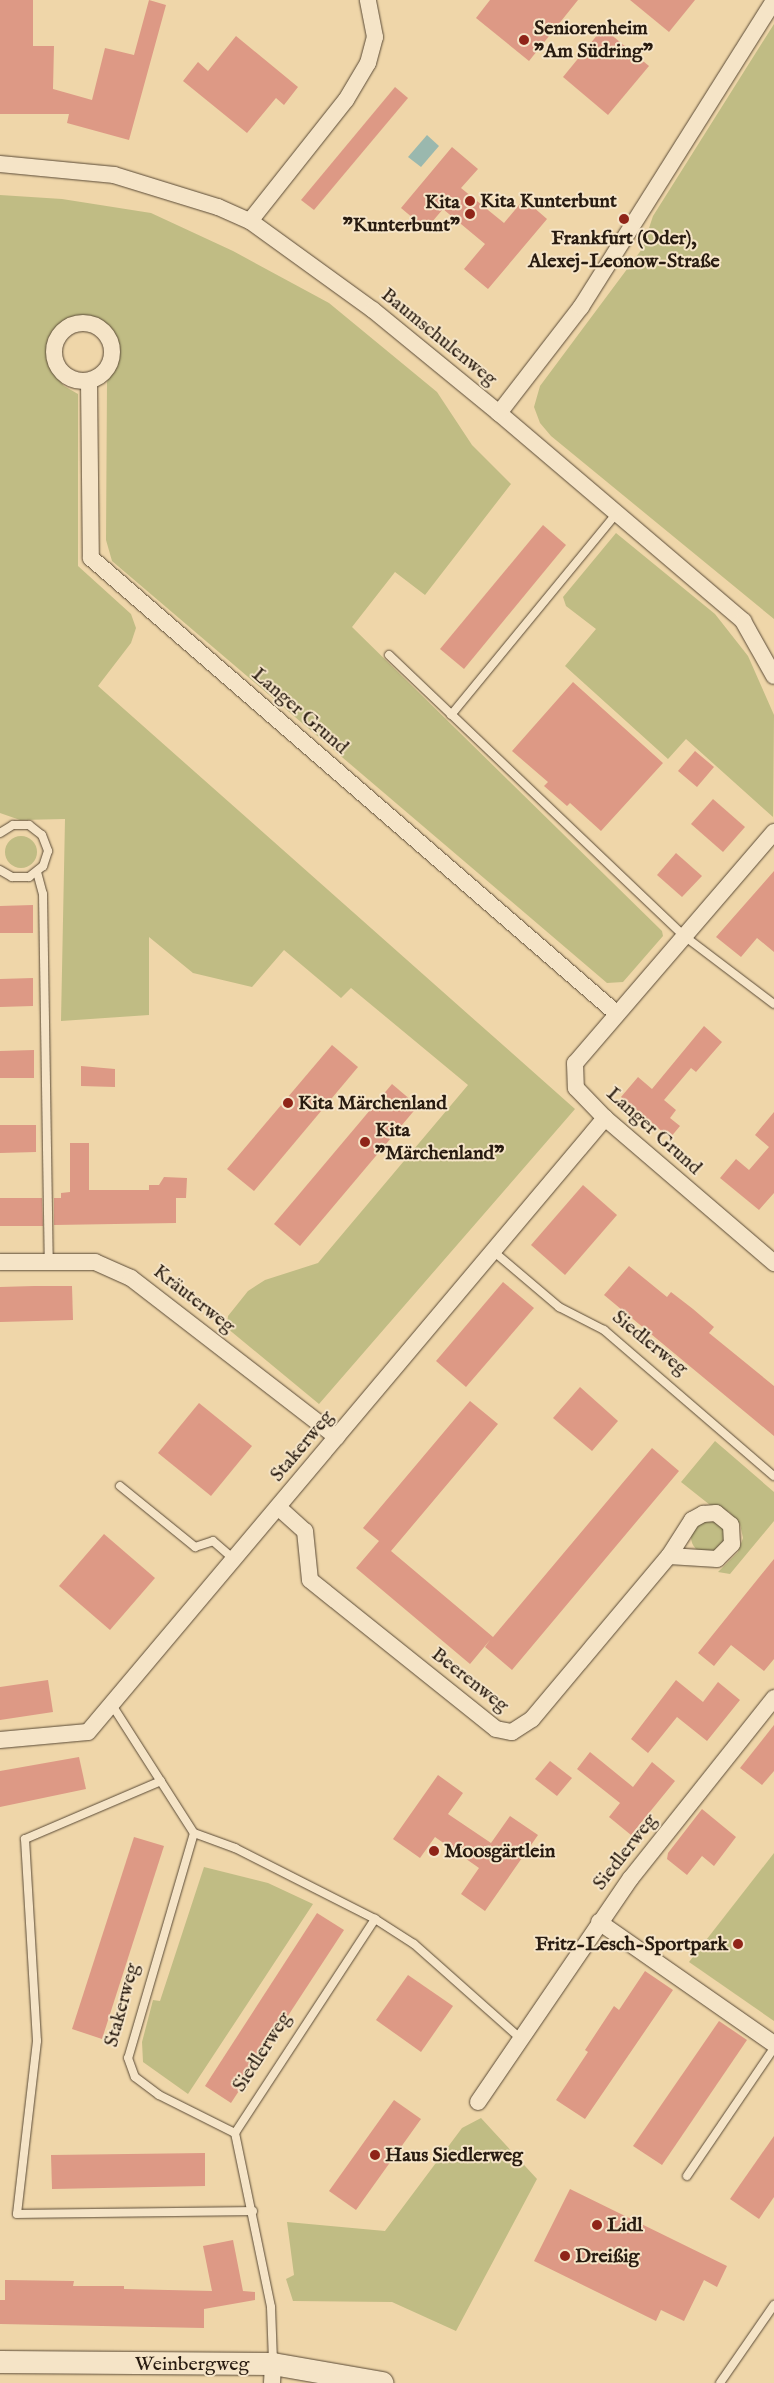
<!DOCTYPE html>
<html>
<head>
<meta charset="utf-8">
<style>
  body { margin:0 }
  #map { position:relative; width:774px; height:2383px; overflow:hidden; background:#efd6a9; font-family:"IM FELL English",serif }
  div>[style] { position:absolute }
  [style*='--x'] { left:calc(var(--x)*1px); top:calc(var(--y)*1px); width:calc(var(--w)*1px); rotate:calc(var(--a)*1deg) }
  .green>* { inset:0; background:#c0bc84 }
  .round { border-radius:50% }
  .water>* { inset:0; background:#9ab8ae }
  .building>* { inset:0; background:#dd9985 }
  .roads { filter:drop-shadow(0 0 1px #5a4a36) drop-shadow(0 0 1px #5a4a36) }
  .lane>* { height:8px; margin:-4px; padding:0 4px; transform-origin:4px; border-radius:4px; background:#f5e4c7 }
  .street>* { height:16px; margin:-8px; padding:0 8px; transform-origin:8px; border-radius:8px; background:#f5e4c7 }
  .street>.ring { margin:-8px; padding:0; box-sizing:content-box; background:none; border:16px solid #f5e4c7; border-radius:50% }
  .secondary>* { height:22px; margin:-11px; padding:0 11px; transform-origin:11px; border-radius:11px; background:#f5e4c7 }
  .dots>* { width:14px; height:14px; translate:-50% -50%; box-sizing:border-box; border:2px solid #f5e4c7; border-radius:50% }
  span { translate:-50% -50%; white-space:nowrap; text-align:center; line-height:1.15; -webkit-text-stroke:4px #f5e4c7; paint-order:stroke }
  .poi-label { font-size:20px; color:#281b10; font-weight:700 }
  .left { translate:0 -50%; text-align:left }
  .right { translate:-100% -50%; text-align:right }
  .street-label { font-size:20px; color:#281b10 }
</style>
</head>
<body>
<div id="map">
  <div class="green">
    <div style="clip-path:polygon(774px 24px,774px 619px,551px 436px,540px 423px,534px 407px,540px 386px,642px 249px,653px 216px)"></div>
    <div style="clip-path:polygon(0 195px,62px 199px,151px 213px,233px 251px,329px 303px,437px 392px,472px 445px,511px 484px,425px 595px,395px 572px,352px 627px,662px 931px,663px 936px,623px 982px,607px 983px,112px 561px,106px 540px,107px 382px,116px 360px,116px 338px,96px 320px,81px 316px,57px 329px,48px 348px,52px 371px,64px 386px,78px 394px,78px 566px,131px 614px,136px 628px,131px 643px,98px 686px,575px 1109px,319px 1404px,227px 1328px,228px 1316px,248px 1291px,265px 1280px,318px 1263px,468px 1085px,351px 988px,341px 998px,284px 950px,252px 987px,193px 973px,149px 937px,149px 1015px,61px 1021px,65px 819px,20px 820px,0 813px)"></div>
    <div style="clip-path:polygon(616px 533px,715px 614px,748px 656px,774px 715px,773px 817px,686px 739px,668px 759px,565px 666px,596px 629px,566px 606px,563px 597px)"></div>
    <div class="round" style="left:5px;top:836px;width:32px;height:32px"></div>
    <div style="clip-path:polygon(715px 1441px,774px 1492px,774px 1521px,730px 1574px,718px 1572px,738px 1552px,743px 1538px,740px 1524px,729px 1512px,710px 1505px,681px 1482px)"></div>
    <div class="round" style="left:691px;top:1520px;width:34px;height:34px"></div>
    <div style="clip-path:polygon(774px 1853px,774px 2021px,689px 1962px)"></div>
    <div style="clip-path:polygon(204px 1867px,268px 1883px,313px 1904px,188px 2094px,143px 2062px,142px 2042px,153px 2000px,160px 2001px)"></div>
    <div style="clip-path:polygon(481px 2118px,537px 2179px,456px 2331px,392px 2302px,293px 2301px,286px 2279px,294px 2275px,287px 2222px,385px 2231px,462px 2128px)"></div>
  </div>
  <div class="water">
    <div style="clip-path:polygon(427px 135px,439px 146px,421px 167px,408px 157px)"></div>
  </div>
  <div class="building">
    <div style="clip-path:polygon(0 0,33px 0,33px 46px,54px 46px,53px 89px,92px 100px,105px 48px,134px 55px,149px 0,166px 5px,129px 140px,67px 123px,69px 114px,0 114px)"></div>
    <div style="clip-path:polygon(490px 0,578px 0,529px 61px,476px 18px)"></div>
    <div style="clip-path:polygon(630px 0,695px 0,669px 32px)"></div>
    <div style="clip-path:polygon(603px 28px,649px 66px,608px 115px,563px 77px)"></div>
    <div style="clip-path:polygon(236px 36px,298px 87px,284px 105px,276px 98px,247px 133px,183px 81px,198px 62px,208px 71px)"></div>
    <div style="clip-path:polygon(395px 87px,408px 98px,314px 210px,301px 200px)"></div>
    <div style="clip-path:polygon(452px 147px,478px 169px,461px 188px,504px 223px,524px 199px,547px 219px,488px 289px,464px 269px,485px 244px,443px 209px,426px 229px,401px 208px)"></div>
    <div style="clip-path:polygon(543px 525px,566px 545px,464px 669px,440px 649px)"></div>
    <div style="clip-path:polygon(573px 682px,663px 763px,601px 831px,570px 803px,567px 806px,544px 786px,548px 782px,512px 751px)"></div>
    <div style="clip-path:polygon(695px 751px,714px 767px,697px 787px,678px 771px)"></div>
    <div style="clip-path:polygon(713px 799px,745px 827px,723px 852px,691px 824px)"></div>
    <div style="clip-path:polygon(676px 853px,702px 876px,682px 897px,657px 875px)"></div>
    <div style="clip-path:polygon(774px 871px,774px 952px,757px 938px,741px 957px,716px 937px)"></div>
    <div style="clip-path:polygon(33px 905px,33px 933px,0 933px,0 906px)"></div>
    <div style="clip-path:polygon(33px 978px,33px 1006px,0 1007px,0 979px)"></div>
    <div style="clip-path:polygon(704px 1026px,722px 1042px,696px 1072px,691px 1068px,664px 1100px,676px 1110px,670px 1118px,680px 1126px,670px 1138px,621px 1097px,638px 1077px,652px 1089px)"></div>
    <div style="clip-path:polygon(332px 1045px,358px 1067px,254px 1191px,227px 1169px)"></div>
    <div style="clip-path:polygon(34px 1050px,34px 1078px,0 1078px,0 1051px)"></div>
    <div style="clip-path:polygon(81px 1066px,115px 1069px,115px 1087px,81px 1086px)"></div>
    <div style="clip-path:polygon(392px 1084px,418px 1106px,300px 1246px,274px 1224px)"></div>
    <div style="clip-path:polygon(774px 1112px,774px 1193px,759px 1210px,720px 1178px,736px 1159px,749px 1170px,769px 1147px,755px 1135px)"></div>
    <div style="clip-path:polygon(0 1125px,36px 1125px,36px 1152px,0 1153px)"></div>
    <div style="clip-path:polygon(70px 1143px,89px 1143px,89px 1190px,149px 1190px,149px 1185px,159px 1185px,164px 1177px,187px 1178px,186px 1198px,176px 1198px,176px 1223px,54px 1225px,54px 1198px,61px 1198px,61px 1193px,70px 1192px)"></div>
    <div style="clip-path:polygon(583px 1185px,617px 1215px,565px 1275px,531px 1245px)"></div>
    <div style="clip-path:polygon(0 1198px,42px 1198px,43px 1226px,0 1226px)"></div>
    <div style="clip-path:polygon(629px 1266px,667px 1297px,671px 1292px,693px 1309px,714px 1327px,709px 1333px,774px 1386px,774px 1436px,604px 1295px)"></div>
    <div style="clip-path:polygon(503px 1282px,534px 1308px,466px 1387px,436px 1361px)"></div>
    <div style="clip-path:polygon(34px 1286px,72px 1286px,73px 1320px,0 1322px,0 1287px)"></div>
    <div style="clip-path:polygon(580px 1387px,618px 1421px,592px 1451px,553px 1418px)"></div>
    <div style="clip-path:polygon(470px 1401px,498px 1424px,391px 1551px,493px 1637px,652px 1448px,679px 1471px,512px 1670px,485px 1647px,490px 1640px,470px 1664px,356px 1568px,379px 1541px,363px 1528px)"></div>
    <div style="clip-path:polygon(199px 1403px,252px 1446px,211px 1496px,158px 1453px)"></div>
    <div style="clip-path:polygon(104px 1534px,155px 1578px,110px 1630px,59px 1586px)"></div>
    <div style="clip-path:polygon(774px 1559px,774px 1659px,764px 1671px,731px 1645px,714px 1666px,698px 1653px)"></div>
    <div style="clip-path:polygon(48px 1680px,53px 1712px,0 1720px,0 1687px)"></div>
    <div style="clip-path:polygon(676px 1680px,703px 1702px,718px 1682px,740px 1700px,707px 1741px,677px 1717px,648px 1753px,631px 1739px)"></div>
    <div style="clip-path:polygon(774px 1725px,774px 1771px,762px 1785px,740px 1768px)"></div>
    <div style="clip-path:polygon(590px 1752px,633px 1787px,652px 1762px,675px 1781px,631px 1835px,609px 1817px,620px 1803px,577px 1769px)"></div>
    <div style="clip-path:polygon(79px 1757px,86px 1789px,0 1807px,0 1771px)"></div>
    <div style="clip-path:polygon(550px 1761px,572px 1778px,557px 1796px,535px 1779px)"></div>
    <div style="clip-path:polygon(438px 1775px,463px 1793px,448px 1814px,491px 1843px,510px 1816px,538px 1835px,485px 1911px,461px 1894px,479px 1868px,435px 1837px,420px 1858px,393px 1839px)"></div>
    <div style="clip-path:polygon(702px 1809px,736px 1837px,714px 1866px,702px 1856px,687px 1875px,667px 1859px,668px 1853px)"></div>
    <div style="clip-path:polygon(134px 1837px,164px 1846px,102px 2039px,72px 2029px)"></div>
    <div style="clip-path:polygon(317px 1913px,344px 1930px,231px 2103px,205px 2086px)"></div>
    <div style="clip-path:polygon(645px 1971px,673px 1990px,585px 2119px,556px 2100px,588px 2052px,585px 2050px,614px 2006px,619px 2010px)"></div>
    <div style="clip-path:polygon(408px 1975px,453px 2006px,421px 2052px,376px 2020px)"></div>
    <div style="clip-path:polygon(719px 2021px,747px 2040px,662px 2165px,633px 2146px)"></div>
    <div style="clip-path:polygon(394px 2100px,421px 2119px,356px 2210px,329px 2191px)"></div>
    <div style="clip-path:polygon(774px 2136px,774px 2197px,759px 2219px,730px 2199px)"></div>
    <div style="clip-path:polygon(205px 2153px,205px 2186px,52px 2189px,51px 2155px)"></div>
    <div style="clip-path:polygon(570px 2189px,727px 2266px,717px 2287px,704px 2280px,684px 2321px,661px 2310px,656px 2321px,534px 2261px)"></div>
    <div style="clip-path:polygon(233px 2240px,243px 2291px,255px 2292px,255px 2300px,204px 2309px,204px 2328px,0 2324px,0 2300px,5px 2300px,5px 2280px,74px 2281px,73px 2286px,124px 2286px,124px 2289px,212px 2291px,203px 2246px)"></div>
  </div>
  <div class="roads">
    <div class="lane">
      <div style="--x:389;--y:655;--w:406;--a:43.6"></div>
      <div style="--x:683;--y:935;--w:114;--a:37.2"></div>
      <div style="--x:451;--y:715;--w:261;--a:-50.6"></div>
      <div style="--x:0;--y:833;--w:15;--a:-32"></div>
      <div style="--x:13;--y:825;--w:16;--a:0"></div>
      <div style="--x:29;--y:825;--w:16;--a:38"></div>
      <div style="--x:42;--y:835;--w:17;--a:69"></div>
      <div style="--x:48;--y:851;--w:16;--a:108"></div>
      <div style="--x:43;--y:866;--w:18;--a:142"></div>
      <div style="--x:29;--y:877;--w:17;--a:180"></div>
      <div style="--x:12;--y:877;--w:14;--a:-150"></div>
      <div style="--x:37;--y:872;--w:23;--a:75"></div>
      <div style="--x:43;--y:894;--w:367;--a:89.1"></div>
      <div style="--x:493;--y:1251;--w:87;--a:40.3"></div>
      <div style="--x:559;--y:1307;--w:51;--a:27.1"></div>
      <div style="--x:604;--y:1330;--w:224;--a:40.7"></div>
      <div style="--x:120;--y:1486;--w:97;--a:39.1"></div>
      <div style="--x:195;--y:1547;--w:19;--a:-18"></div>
      <div style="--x:213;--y:1541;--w:28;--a:41"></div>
      <div style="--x:112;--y:1705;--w:152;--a:57.4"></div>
      <div style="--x:161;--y:1781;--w:148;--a:156.9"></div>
      <div style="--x:25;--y:1839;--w:202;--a:86.6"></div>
      <div style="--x:37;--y:2041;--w:174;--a:96.6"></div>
      <div style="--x:17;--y:2214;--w:236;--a:-0.7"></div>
      <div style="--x:194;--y:1833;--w:44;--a:20.1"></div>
      <div style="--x:235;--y:1848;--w:157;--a:26.9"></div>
      <div style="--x:375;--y:1919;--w:46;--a:32.7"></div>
      <div style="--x:414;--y:1944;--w:143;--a:41.6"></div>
      <div style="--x:194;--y:1833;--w:234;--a:106.3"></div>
      <div style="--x:128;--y:2058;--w:20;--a:70"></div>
      <div style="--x:135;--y:2077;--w:30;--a:37"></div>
      <div style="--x:159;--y:2095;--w:85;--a:26.6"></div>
      <div style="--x:235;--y:2133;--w:256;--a:-56.8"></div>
      <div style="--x:235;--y:2133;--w:178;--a:78.3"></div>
      <div style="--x:271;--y:2307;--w:55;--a:87.9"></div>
      <div style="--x:687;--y:2176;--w:155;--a:-55.8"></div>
      <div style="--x:720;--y:2383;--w:95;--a:-55.3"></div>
    </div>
    <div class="street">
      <div style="--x:0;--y:164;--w:115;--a:5.5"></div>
      <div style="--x:114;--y:175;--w:109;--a:17.1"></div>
      <div style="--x:218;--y:207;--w:35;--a:24"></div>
      <div style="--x:250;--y:221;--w:152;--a:35.9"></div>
      <div style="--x:373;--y:310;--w:163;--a:39.3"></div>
      <div style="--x:499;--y:413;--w:321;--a:40.4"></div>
      <div style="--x:743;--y:621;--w:63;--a:60.6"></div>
      <div style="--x:250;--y:221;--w:154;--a:-51.6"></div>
      <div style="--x:346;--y:100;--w:43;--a:-59.3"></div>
      <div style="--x:368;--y:63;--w:27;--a:-75"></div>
      <div style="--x:375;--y:37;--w:38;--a:-101"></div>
      <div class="ring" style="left:54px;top:323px;width:42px;height:42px"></div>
      <div style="--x:89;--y:381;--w:177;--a:89.4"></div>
      <div style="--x:91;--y:558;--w:695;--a:40.91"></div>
      <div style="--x:499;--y:413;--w:134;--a:-52.3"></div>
      <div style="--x:581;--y:307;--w:362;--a:-57.8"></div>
      <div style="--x:774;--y:832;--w:305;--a:130.7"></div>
      <div style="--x:575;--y:1063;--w:25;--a:88"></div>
      <div style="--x:576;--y:1088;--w:42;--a:46"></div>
      <div style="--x:605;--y:1118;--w:223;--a:40.6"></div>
      <div style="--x:0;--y:1262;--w:95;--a:0"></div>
      <div style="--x:95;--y:1262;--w:39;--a:24"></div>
      <div style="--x:131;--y:1278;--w:260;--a:37.7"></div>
      <div style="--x:278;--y:1507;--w:36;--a:42"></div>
      <div style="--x:305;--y:1531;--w:49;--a:84.2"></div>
      <div style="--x:310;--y:1580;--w:238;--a:38.7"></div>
      <div style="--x:496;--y:1729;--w:16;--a:11"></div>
      <div style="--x:512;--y:1732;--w:24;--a:-33"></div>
      <div style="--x:532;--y:1719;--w:213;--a:-50"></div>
      <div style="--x:669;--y:1556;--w:43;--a:-57.4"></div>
      <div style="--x:692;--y:1520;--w:13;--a:-29"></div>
      <div style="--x:703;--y:1514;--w:13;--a:-4"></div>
      <div style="--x:716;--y:1513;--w:19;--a:39"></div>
      <div style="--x:731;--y:1525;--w:19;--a:87"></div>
      <div style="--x:732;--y:1544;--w:21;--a:135"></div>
      <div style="--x:717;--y:1559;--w:48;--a:-176.4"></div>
      <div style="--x:0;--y:1740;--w:88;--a:-5.2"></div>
      <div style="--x:88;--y:1732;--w:803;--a:-49.9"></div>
      <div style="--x:599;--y:1922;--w:213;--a:34.9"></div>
      <div style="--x:478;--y:2102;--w:271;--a:-55.7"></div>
      <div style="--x:631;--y:1878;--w:230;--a:-51.5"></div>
      <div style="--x:272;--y:2383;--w:19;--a:-87"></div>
    </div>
    <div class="secondary">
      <div style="--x:0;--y:2362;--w:273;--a:0.4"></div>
      <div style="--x:273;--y:2364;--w:111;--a:9.9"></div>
    </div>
  </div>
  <div class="dots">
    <div style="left:524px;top:40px;background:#8f2418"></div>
    <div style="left:470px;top:201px;background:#8f2418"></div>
    <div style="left:470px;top:214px;background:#8f2418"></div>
    <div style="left:624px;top:219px;background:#8f2418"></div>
    <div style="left:288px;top:1103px;background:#8f2418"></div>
    <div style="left:365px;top:1142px;background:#8f2418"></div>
    <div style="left:434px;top:1851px;background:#8f2418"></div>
    <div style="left:738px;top:1944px;background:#8f2418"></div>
    <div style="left:375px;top:2155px;background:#8f2418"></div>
    <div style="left:597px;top:2225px;background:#8f2418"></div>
    <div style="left:565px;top:2256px;background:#8f2418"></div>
  </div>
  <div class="poi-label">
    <span class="left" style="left:534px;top:40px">Seniorenheim<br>"Am Südring"</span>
    <span class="left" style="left:480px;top:201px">Kita Kunterbunt</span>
    <span class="right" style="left:460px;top:214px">Kita<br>"Kunterbunt"</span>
    <span style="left:624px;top:250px">Frankfurt (Oder),<br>Alexej-Leonow-Straße</span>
    <span class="left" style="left:298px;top:1103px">Kita Märchenland</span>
    <span class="left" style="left:375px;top:1142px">Kita<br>"Märchenland"</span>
    <span class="left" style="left:444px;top:1851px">Moosgärtlein</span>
    <span class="right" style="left:728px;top:1944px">Fritz-Lesch-Sportpark</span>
    <span class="left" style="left:385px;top:2155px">Haus Siedlerweg</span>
    <span class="left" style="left:607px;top:2225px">Lidl</span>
    <span class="left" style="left:575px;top:2256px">Dreißig</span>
  </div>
  <div class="street-label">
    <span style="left:439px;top:337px;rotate:39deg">Baumschulenweg</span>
    <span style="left:300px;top:711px;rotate:41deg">Langer Grund</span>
    <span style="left:654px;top:1131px;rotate:42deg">Langer Grund</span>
    <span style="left:194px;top:1299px;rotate:38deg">Kräuterweg</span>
    <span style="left:650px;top:1343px;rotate:39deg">Siedlerweg</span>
    <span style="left:302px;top:1446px;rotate:-50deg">Stakerweg</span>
    <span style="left:470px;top:1680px;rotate:38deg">Beerenweg</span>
    <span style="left:625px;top:1852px;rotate:-52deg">Siedlerweg</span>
    <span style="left:122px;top:2005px;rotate:-75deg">Stakerweg</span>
    <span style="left:262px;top:2052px;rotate:-57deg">Siedlerweg</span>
    <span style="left:192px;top:2364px">Weinbergweg</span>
  </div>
</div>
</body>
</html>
